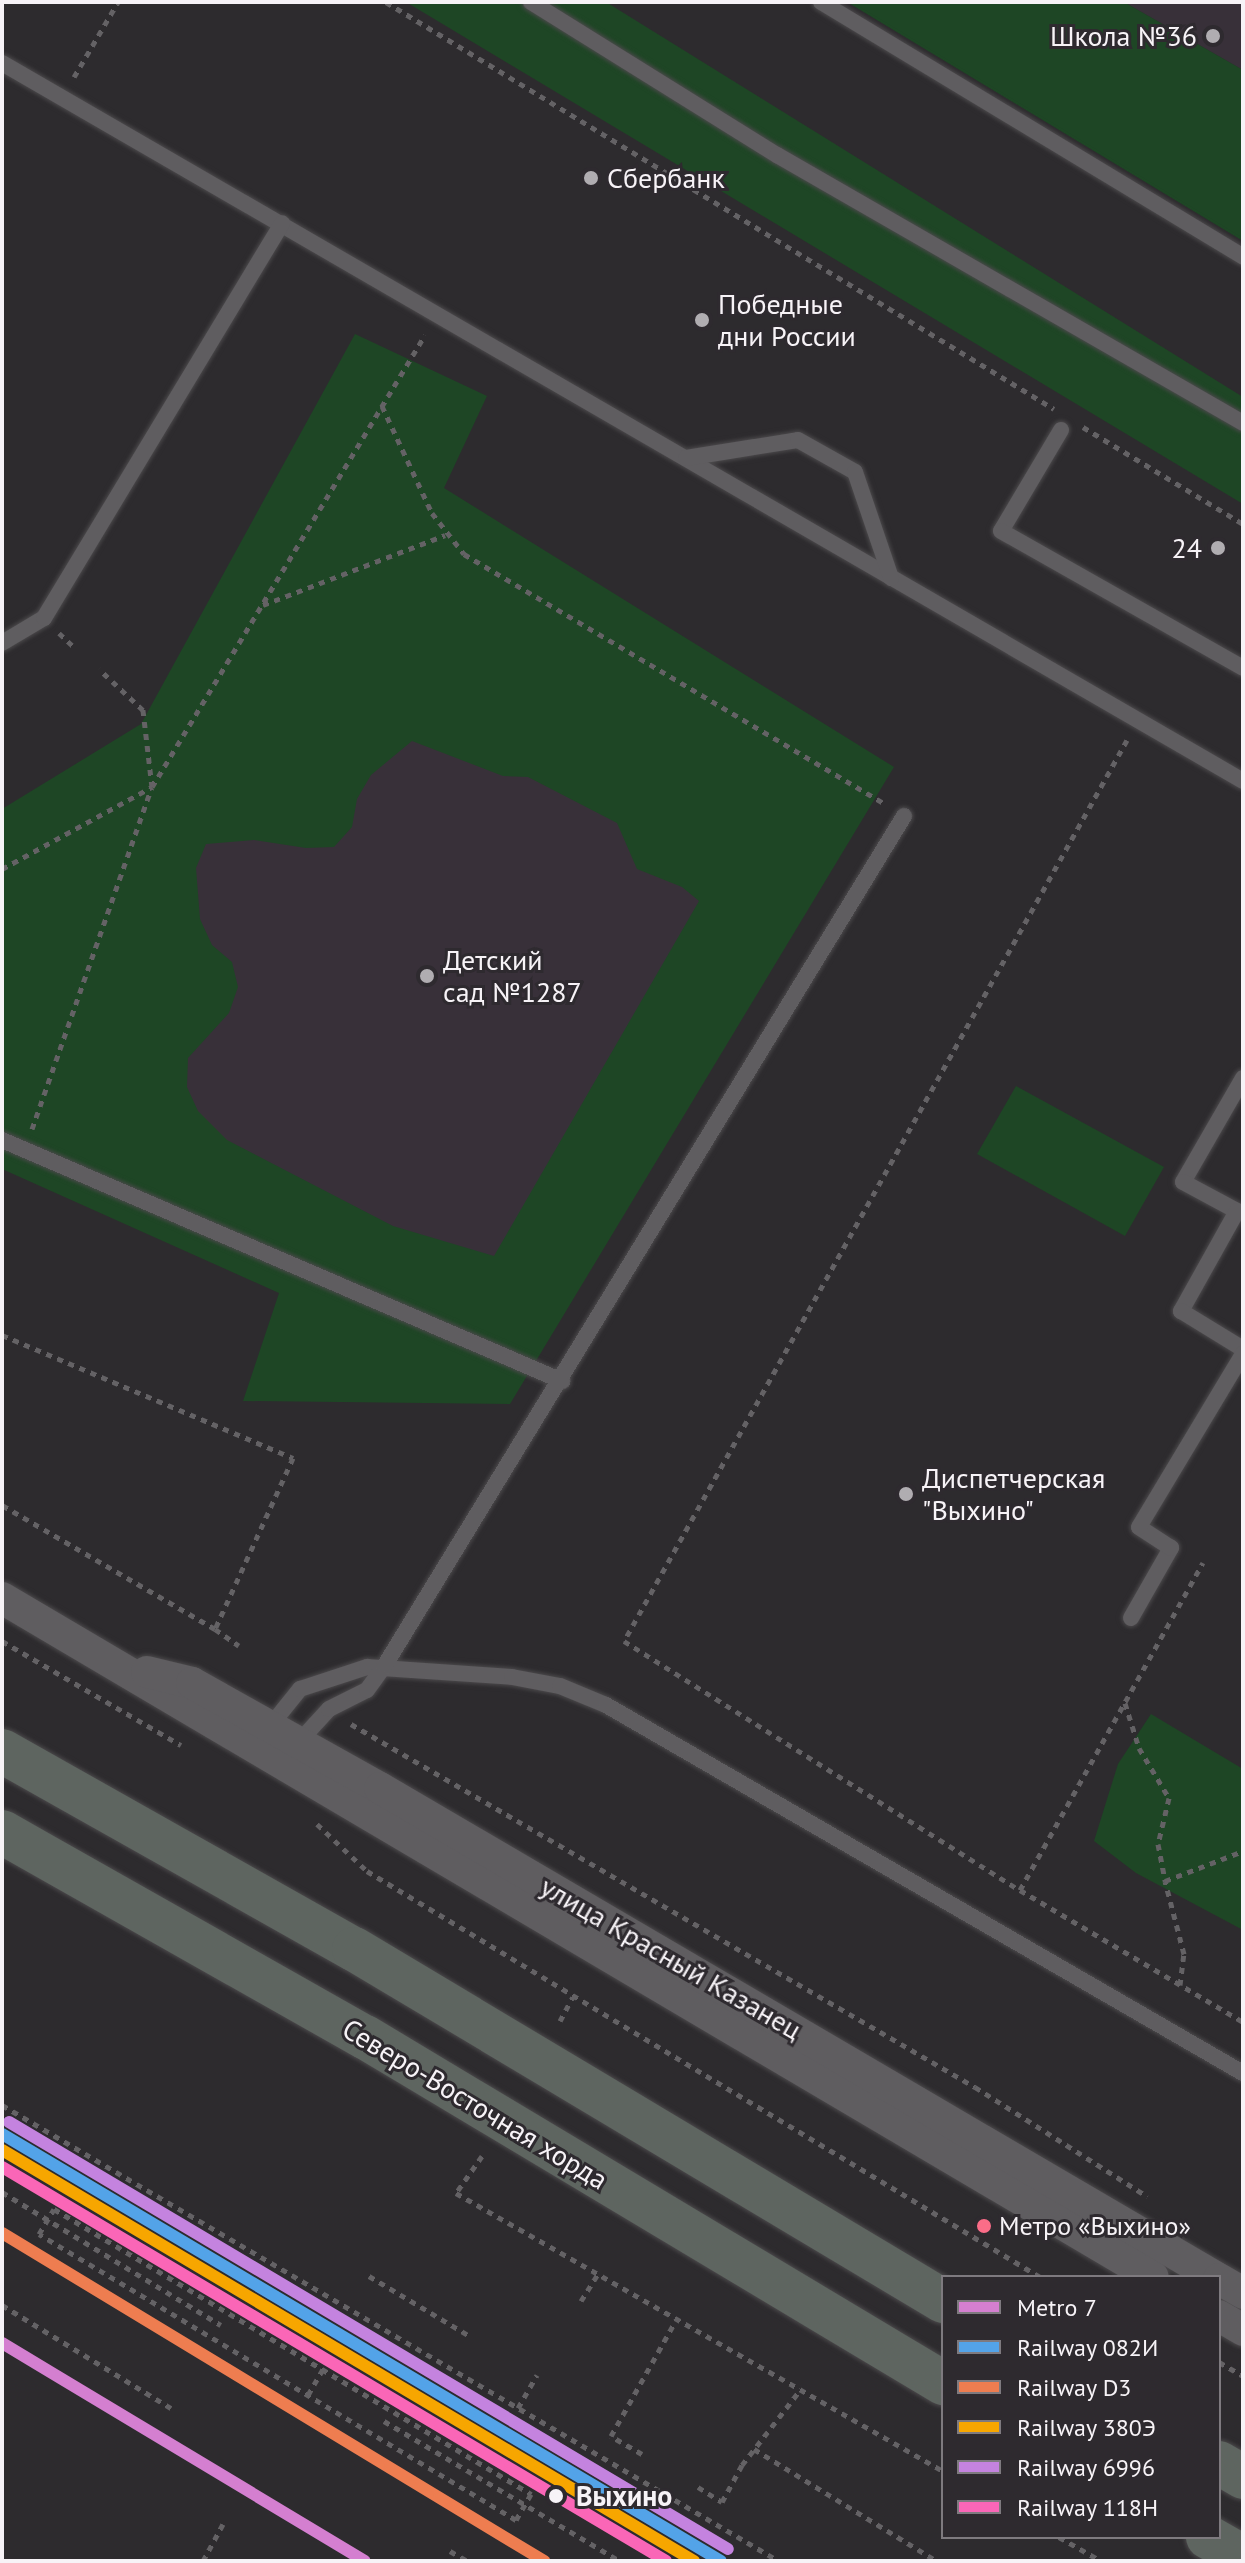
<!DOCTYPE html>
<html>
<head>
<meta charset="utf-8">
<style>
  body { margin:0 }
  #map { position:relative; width:1245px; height:2563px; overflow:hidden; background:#2d2b2e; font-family:"PT Sans",sans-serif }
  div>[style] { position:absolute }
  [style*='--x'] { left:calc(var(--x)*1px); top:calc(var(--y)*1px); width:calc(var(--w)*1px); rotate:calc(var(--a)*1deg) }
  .built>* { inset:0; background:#383039 }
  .green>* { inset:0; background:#1e4625 }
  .path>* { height:5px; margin-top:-2.5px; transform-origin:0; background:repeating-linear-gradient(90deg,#646265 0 6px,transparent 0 12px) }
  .roads { filter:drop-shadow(0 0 2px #4b494b) drop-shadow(0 0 2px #4b494b) }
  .lane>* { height:16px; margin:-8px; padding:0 8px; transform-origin:8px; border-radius:8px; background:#5f5d60 }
  .street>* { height:32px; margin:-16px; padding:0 16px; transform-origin:16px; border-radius:16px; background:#5f5d60 }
  .primary>* { height:44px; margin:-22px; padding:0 22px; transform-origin:22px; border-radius:22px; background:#5e6560 }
  .rail-1>* { height:12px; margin:-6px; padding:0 6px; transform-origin:6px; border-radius:6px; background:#53a3e8 }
  .rail-2>* { height:12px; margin:-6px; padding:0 6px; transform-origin:6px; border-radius:6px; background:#ee7d50 }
  .rail-3>* { height:12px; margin:-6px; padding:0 6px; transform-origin:6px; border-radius:6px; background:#f7a600 }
  .rail-4>* { height:12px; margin:-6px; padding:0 6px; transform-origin:6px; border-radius:6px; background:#c483df }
  .rail-5>* { height:12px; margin:-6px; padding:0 6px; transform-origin:6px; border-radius:6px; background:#fa66b7 }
  .metro-1>* { height:12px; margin:-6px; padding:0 6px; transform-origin:6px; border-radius:6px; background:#d47fd0 }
  .dots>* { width:22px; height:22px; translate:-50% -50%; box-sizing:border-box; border:4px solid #2e2a2f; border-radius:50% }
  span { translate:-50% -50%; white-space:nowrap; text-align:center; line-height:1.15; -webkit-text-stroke:6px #2e2a2f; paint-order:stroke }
  .bus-label { font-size:26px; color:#f7f3f7 }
  .left { translate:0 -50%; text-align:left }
  .poi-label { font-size:28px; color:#f7f3f7 }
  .right { translate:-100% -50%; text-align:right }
  .street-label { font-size:28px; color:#f7f3f7 }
  .stop-label { font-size:28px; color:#f7f3f7; font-weight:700 }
  .frame { position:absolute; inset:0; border:4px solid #f7f3f7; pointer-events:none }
  .legend { position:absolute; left:941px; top:2275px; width:280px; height:264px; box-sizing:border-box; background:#2e2a2f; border:2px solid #7e7a7f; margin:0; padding:10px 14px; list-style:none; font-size:24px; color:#f7f3f7 }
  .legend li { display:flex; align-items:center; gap:16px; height:40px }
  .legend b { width:40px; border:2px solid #7e7a7f }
</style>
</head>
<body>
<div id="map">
  <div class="built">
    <div style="clip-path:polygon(1124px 2px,1243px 2px,1243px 70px)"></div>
    <div style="clip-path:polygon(323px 630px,776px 882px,531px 1322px,78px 1071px)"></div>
  </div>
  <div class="green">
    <div style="clip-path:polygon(406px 2px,606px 2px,1243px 397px,1243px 504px)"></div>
    <div style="clip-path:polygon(847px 2px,1124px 2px,1243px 70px,1243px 241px)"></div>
    <div style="clip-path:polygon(evenodd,355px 334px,487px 396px,444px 488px,894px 767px,510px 1404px,243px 1401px,279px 1293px,2px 1169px,2px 809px,141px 724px,355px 334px,412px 741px,503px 776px,528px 777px,617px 823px,637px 869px,682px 887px,699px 901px,494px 1256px,393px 1226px,227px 1140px,198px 1111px,187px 1087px,188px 1058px,229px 1013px,238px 987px,232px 962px,212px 945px,200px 919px,196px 868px,206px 844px,254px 840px,306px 848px,334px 847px,352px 827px,357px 799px,371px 775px,412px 741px)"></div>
    <div style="clip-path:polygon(1016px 1086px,1164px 1167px,1125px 1236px,977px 1154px)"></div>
    <div style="clip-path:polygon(1151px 1714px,1243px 1769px,1243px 1930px,1136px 1873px,1094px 1841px,1118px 1764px)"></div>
  </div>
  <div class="path">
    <div style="--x:386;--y:2;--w:782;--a:31.35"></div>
    <div style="--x:74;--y:77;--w:87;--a:-59.6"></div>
    <div style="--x:382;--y:406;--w:118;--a:65"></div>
    <div style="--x:432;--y:513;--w:52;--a:52"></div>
    <div style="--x:464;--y:554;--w:491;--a:30.7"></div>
    <div style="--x:1083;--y:427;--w:187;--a:31.2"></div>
    <div style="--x:263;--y:605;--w:195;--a:-21"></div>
    <div style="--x:59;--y:633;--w:19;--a:43"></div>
    <div style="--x:1127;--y:740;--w:1032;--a:119.17"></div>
    <div style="--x:624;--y:1641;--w:468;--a:32.2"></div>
    <div style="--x:1020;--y:1890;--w:259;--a:30.6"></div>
    <div style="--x:2;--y:869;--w:171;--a:-28.7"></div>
    <div style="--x:152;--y:787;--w:78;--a:-96.7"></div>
    <div style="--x:143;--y:710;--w:60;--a:-137"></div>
    <div style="--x:32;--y:1129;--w:362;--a:-70.7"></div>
    <div style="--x:152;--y:787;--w:528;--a:-58.87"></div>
    <div style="--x:2;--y:1335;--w:316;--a:22.9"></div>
    <div style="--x:293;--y:1458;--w:188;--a:114.5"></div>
    <div style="--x:215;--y:1629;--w:246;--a:-149.8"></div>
    <div style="--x:215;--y:1629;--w:29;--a:35"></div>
    <div style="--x:2;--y:1641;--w:207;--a:30.2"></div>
    <div style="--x:1125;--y:1703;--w:47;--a:72.7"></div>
    <div style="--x:1139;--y:1748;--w:58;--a:59"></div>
    <div style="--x:1169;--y:1798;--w:47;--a:103.4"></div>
    <div style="--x:1158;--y:1844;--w:38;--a:79"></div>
    <div style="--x:351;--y:1724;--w:722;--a:30.19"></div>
    <div style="--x:975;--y:2087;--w:204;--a:32.4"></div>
    <div style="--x:317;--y:1824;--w:69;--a:43.2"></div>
    <div style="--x:367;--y:1871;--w:786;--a:31.1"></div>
    <div style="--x:1020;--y:1890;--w:375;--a:-60.8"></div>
    <div style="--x:1180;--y:1985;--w:31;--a:-83"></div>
    <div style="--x:1184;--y:1954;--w:75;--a:-104.6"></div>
    <div style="--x:1165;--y:1881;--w:84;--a:-21"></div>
    <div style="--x:560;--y:2021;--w:27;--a:-62"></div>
    <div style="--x:2;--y:2105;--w:901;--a:30.41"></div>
    <div style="--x:482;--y:2156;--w:45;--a:125.1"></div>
    <div style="--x:456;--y:2193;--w:561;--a:29.72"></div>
    <div style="--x:2;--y:2192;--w:256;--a:31.3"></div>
    <div style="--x:54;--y:2209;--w:556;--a:30.86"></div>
    <div style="--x:531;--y:2494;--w:30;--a:120"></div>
    <div style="--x:516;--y:2520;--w:556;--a:-149.05"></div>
    <div style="--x:39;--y:2234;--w:29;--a:-59"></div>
    <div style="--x:369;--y:2276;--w:115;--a:30.8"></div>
    <div style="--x:581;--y:2301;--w:31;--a:-58"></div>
    <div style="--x:2;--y:2305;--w:198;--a:31.4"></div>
    <div style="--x:1219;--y:2362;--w:28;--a:30"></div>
    <div style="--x:308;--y:2395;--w:30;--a:-60"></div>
    <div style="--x:518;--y:2408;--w:38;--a:-60"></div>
    <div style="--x:384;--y:2421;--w:274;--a:30.7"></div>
    <div style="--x:754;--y:2449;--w:215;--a:31.5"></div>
    <div style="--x:642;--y:2454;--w:36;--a:-150"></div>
    <div style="--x:611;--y:2436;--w:133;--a:-60.7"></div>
    <div style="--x:698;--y:2487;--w:28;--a:32"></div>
    <div style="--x:722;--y:2502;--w:42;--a:-61.6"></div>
    <div style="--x:742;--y:2465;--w:96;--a:-52.2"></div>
    <div style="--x:1059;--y:2537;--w:48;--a:29.7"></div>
    <div style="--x:450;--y:2551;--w:20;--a:30"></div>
    <div style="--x:203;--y:2561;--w:42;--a:-61.6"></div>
  </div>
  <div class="roads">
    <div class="lane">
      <div style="--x:531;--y:2;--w:290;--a:31.9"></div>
      <div style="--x:777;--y:155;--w:538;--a:29.9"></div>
      <div style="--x:821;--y:2;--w:493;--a:31.1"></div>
      <div style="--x:2;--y:63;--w:1434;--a:30.05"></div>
      <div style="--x:1061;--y:430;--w:117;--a:120.7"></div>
      <div style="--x:1001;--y:531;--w:278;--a:29.5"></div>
      <div style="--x:686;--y:458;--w:113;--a:-9.1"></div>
      <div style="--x:798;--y:440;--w:65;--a:29.3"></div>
      <div style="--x:855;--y:472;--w:112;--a:71.2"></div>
      <div style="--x:2;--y:643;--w:49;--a:-30.8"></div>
      <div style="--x:44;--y:618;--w:461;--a:-58.9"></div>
      <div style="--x:1243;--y:1078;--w:120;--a:120"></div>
      <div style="--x:1183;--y:1182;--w:61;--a:28.2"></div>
      <div style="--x:1237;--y:1211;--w:115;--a:119.2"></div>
      <div style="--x:1181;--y:1311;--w:73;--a:31.5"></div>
      <div style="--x:2;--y:1140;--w:610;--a:23.28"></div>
      <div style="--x:1131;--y:1618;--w:81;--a:-60.3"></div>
      <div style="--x:1171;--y:1548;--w:38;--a:-147"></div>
      <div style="--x:1139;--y:1527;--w:202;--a:-59"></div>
      <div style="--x:267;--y:1730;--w:53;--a:-51.2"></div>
      <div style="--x:300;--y:1689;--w:71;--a:-18.2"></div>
      <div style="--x:367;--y:1667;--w:145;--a:3.9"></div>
      <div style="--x:512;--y:1677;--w:49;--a:10.6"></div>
      <div style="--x:560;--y:1686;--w:50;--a:22.4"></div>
      <div style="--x:606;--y:1705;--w:736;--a:30.02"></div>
      <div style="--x:296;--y:1745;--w:49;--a:-47.5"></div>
      <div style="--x:329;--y:1709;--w:42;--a:-26.6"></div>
      <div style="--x:367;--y:1690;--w:31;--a:-54"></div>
      <div style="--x:385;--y:1665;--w:995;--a:-58.56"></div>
    </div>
    <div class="street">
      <div style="--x:2;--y:1598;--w:1336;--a:30.54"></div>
      <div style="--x:147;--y:1672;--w:46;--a:13.7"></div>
      <div style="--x:192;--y:1683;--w:215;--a:29.2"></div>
      <div style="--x:380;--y:1788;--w:968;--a:30.35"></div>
      <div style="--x:1219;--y:2279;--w:28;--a:30"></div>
      <div style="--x:1219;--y:2316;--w:28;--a:30"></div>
    </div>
    <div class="primary">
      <div style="--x:2;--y:1751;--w:404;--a:29.4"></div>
      <div style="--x:354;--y:1949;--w:686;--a:30.86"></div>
      <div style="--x:2;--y:1832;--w:417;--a:29.5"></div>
      <div style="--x:365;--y:2037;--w:674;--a:30.91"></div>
      <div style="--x:1219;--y:2463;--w:28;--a:30"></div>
      <div style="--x:1208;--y:2537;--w:40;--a:29.7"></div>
    </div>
  </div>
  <div class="rail-1">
    <div style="--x:2;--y:2134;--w:836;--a:30.71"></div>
  </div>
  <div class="rail-2">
    <div style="--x:2;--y:2233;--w:634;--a:31.18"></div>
  </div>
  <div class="rail-3">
    <div style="--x:2;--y:2150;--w:805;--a:30.71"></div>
  </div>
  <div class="rail-4">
    <div style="--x:9;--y:2122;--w:836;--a:30.71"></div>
  </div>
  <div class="rail-5">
    <div style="--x:2;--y:2167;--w:772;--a:30.68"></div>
  </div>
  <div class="metro-1">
    <div style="--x:2;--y:2343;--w:423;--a:31"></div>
  </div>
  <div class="dots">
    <div style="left:1213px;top:36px;background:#b0adb1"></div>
    <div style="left:591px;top:178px;background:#b0adb1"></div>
    <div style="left:702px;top:320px;background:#b0adb1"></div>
    <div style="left:1218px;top:548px;background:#b0adb1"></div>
    <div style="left:427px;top:976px;background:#b0adb1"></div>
    <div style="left:906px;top:1494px;background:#b0adb1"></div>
    <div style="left:984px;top:2226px;background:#fb6d88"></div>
    <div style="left:556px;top:2496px;background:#f7f3f7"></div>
  </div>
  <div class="bus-label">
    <span class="left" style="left:999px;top:2226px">Метро «Выхино»</span>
  </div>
  <div class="poi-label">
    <span class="right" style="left:1197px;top:36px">Школа №36</span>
    <span class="left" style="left:607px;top:178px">Сбербанк</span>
    <span class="left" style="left:718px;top:320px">Победные<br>дни России</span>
    <span class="right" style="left:1202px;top:548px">24</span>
    <span class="left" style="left:443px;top:976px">Детский<br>сад №1287</span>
    <span class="left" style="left:922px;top:1494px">Диспетчерская<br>"Выхино"</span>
  </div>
  <div class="street-label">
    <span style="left:671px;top:1958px;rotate:30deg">улица Красный Казанец</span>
    <span style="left:475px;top:2104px;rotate:31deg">Северо-Восточная хорда</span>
  </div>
  <div class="stop-label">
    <span class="left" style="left:576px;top:2496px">Выхино</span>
  </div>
  <div class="frame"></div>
  <ul class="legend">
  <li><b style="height:10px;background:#d47fd0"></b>Metro 7</li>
  <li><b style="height:10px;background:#53a3e8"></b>Railway 082И</li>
  <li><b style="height:10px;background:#ee7d50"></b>Railway D3</li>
  <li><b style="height:10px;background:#f7a600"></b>Railway 380Э</li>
  <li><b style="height:10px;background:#c483df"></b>Railway 6996</li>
  <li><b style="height:10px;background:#fa66b7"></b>Railway 118Н</li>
  </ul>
</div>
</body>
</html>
